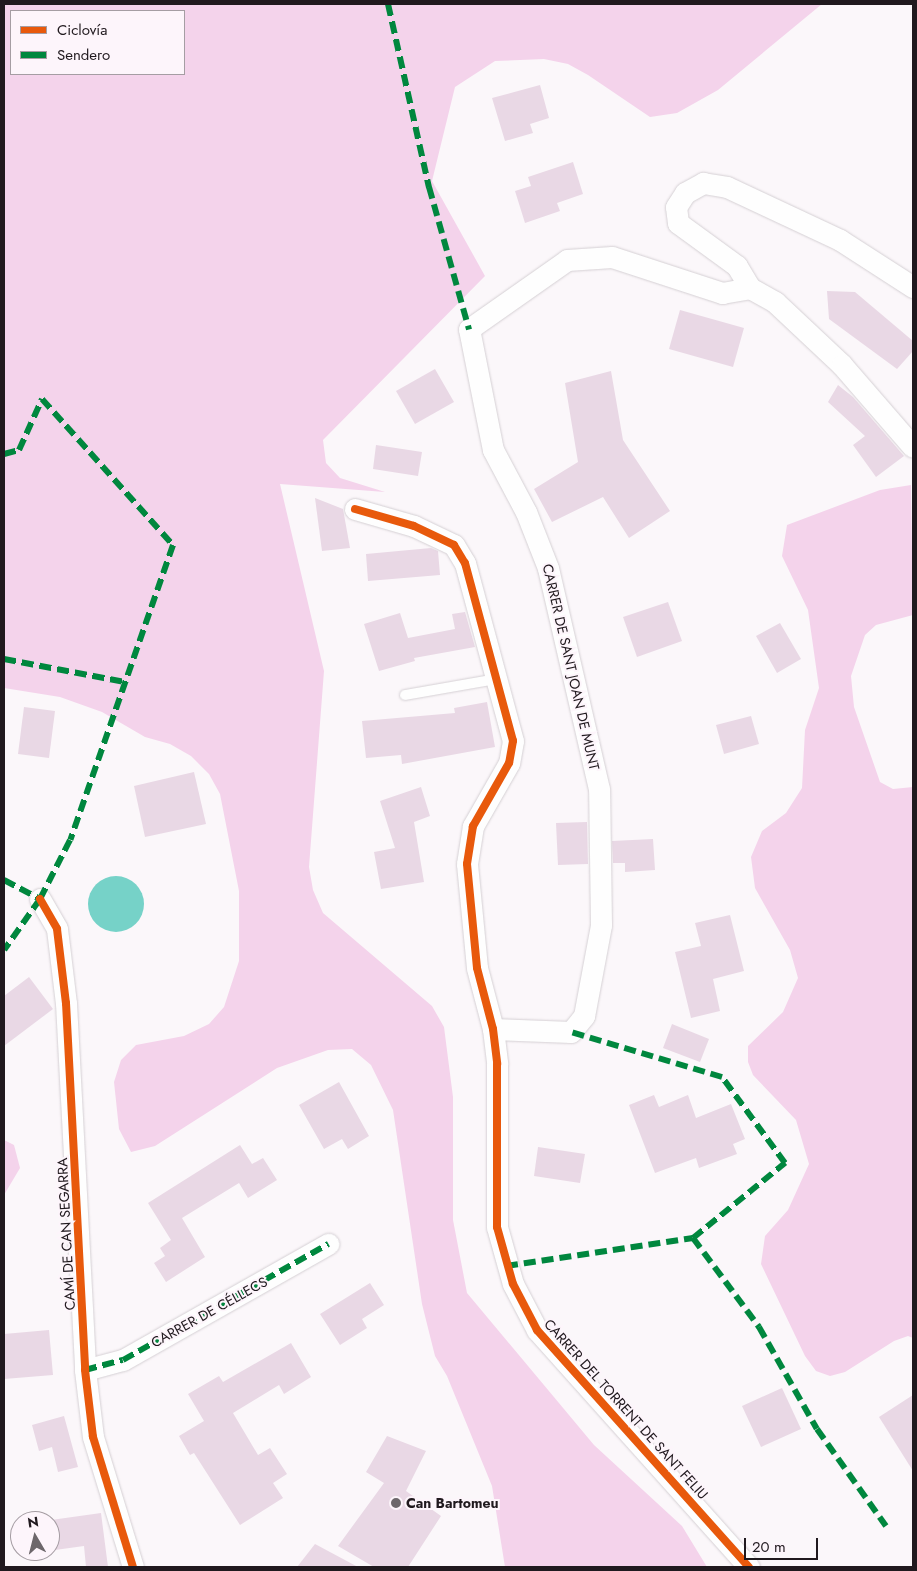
<!DOCTYPE html>
<html>
<head>
<meta charset="utf-8">
<style>
  body { margin:0 }
  #map { position:relative; width:917px; height:1571px; overflow:hidden; background:#fbf7fa; font-family:Jost,sans-serif }
  div>[style] { position:absolute }
  [style*='--x'] { left:calc(var(--x)*1px); top:calc(var(--y)*1px); width:calc(var(--w)*1px); rotate:calc(var(--a)*1deg) }
  .green>* { inset:0; background:#f4d3eb }
  .water>* { inset:0; background:#76d2c8 }
  .round { border-radius:50% }
  .building>* { inset:0; background:#e9d8e5 }
  .roads { filter:drop-shadow(0 0 1px #d5d0d4) drop-shadow(0 0 1px #d5d0d4) }
  .service>* { height:10px; margin:-5px; padding:0 5px; transform-origin:5px; border-radius:5px; background:#fefefe }
  .minor>* { height:21px; margin:-10.5px; padding:0 10.5px; transform-origin:10.5px; border-radius:10.5px; background:#fefefe }
  .quiet>* { height:6px; margin-top:-3px; transform-origin:0; background:repeating-linear-gradient(90deg,#00873e 0 12px,transparent 0 18px) }
  .cycleway>* { height:8px; margin:-4px; padding:0 4px; transform-origin:4px; border-radius:4px; background:#e8590c }
  .dots>* { width:14px; height:14px; translate:-50% -50%; box-sizing:border-box; border:2px solid #fdf5fb; border-radius:50% }
  span { translate:-50% -50%; white-space:nowrap; text-align:center; line-height:1.15; -webkit-text-stroke:4px #fdf5fb; paint-order:stroke }
  .street-label { font-size:14px; color:#20191e }
  .poi-label { font-size:14px; color:#20191e; font-weight:700 }
  .left { translate:0 -50%; text-align:left }
  .frame { position:absolute; inset:0; border:5px solid #20191e; pointer-events:none }
  .legend { position:absolute; left:10px; top:10px; width:175px; height:65px; box-sizing:border-box; background:#fdf5fb; border:1px solid #a59da3; margin:0; padding:6px 9px; list-style:none; font-size:15px; color:#20191e }
  .legend li { display:flex; align-items:center; gap:10px; height:25px }
  .legend b { width:25px; border:1px solid #a59da3 }
  .north { position:absolute; left:10px; top:1511px; width:50px; height:50px; box-sizing:border-box; background:#fdf5fb; border:1px solid #a59da3; border-radius:50%; rotate:352deg; font-size:14px; font-weight:700; line-height:20px; text-align:center; color:#20191e }
  .north::after { content:''; display:block; margin:auto; width:18px; height:22px; background:#6d676b; clip-path:polygon(50% 0,100% 100%,50% 72%,0 100%) }
  .scale { position:absolute; left:744px; top:1538px; width:74px; height:22px; box-sizing:border-box; border:2px solid #20191e; border-top:0; padding-left:6px; font-size:15px; line-height:18px; white-space:nowrap; color:#20191e; -webkit-text-stroke:4px #fdf5fb; paint-order:stroke }
</style>
</head>
<body>
<div id="map">
  <div class="green">
    <div style="clip-path:polygon(evenodd,4px 4px,822px 4px,718px 90px,677px 113px,650px 117px,588px 75px,568px 64px,544px 59px,495px 61px,455px 87px,432px 181px,485px 276px,323px 440px,326px 463px,340px 478px,385px 492px,280px 484px,324px 671px,309px 867px,313px 890px,323px 913px,432px 1006px,444px 1027px,453px 1097px,453px 1220px,467px 1293px,594px 1445px,682px 1526px,707px 1567px,505px 1567px,492px 1486px,447px 1376px,435px 1356px,422px 1304px,393px 1110px,371px 1065px,352px 1049px,328px 1050px,277px 1068px,155px 1146px,131px 1152px,119px 1129px,114px 1082px,121px 1060px,136px 1045px,184px 1036px,209px 1024px,224px 1007px,239px 961px,239px 891px,220px 794px,209px 774px,191px 756px,170px 744px,145px 737px,102px 712px,60px 697px,4px 688px,4px 4px,11px 11px,184px 11px,184px 74px,11px 74px,11px 11px)"></div>
    <div style="clip-path:polygon(911px 485px,913px 615px,876px 625px,865px 635px,851px 676px,854px 707px,880px 782px,893px 789px,913px 787px,913px 1338px,908px 1336px,894px 1341px,845px 1372px,830px 1376px,816px 1371px,805px 1356px,761px 1264px,765px 1236px,788px 1210px,809px 1164px,796px 1120px,753px 1075px,748px 1062px,748px 1046px,783px 1012px,798px 978px,790px 950px,755px 888px,751px 857px,762px 831px,786px 813px,802px 788px,805px 730px,819px 688px,808px 610px,782px 556px,787px 525px,880px 490px)"></div>
    <div style="clip-path:polygon(4px 1140px,14px 1145px,20px 1168px,4px 1195px)"></div>
  </div>
  <div class="water">
    <div class="round" style="left:88px;top:876px;width:56px;height:56px"></div>
  </div>
  <div class="building">
    <div style="clip-path:polygon(540px 85px,549px 118px,530px 124px,533px 133px,505px 141px,492px 98px)"></div>
    <div style="clip-path:polygon(573px 162px,583px 194px,557px 203px,560px 211px,525px 223px,515px 191px,531px 186px,528px 177px)"></div>
    <div style="clip-path:polygon(827px 291px,855px 292px,913px 341px,913px 351px,897px 369px,829px 319px)"></div>
    <div style="clip-path:polygon(680px 310px,744px 328px,733px 367px,669px 349px)"></div>
    <div style="clip-path:polygon(435px 369px,454px 402px,415px 424px,396px 391px)"></div>
    <div style="clip-path:polygon(611px 371px,623px 440px,670px 511px,629px 538px,603px 497px,552px 522px,534px 489px,578px 462px,565px 383px)"></div>
    <div style="clip-path:polygon(838px 385px,853px 397px,904px 456px,876px 477px,853px 445px,865px 436px,828px 402px)"></div>
    <div style="clip-path:polygon(376px 445px,422px 452px,418px 476px,373px 469px)"></div>
    <div style="clip-path:polygon(315px 498px,343px 509px,350px 548px,322px 551px)"></div>
    <div style="clip-path:polygon(431px 548px,438px 551px,440px 575px,368px 581px,366px 554px)"></div>
    <div style="clip-path:polygon(668px 602px,682px 641px,637px 657px,623px 617px)"></div>
    <div style="clip-path:polygon(465px 612px,475px 647px,414px 658px,415px 661px,379px 671px,364px 624px,400px 613px,408px 638px,455px 629px,452px 614px)"></div>
    <div style="clip-path:polygon(780px 623px,801px 659px,777px 673px,756px 636px)"></div>
    <div style="clip-path:polygon(487px 702px,495px 747px,402px 764px,401px 755px,366px 758px,362px 721px,455px 713px,454px 708px)"></div>
    <div style="clip-path:polygon(24px 707px,55px 711px,49px 758px,18px 754px)"></div>
    <div style="clip-path:polygon(751px 716px,759px 744px,724px 754px,716px 725px)"></div>
    <div style="clip-path:polygon(194px 772px,206px 824px,145px 837px,134px 786px)"></div>
    <div style="clip-path:polygon(421px 787px,430px 816px,414px 822px,424px 882px,381px 889px,374px 852px,395px 848px,380px 801px)"></div>
    <div style="clip-path:polygon(587px 822px,588px 864px,558px 865px,556px 823px)"></div>
    <div style="clip-path:polygon(653px 839px,655px 870px,625px 872px,625px 863px,613px 863px,612px 841px)"></div>
    <div style="clip-path:polygon(730px 915px,744px 971px,713px 979px,720px 1011px,691px 1018px,675px 952px,701px 946px,695px 923px)"></div>
    <div style="clip-path:polygon(29px 977px,53px 1009px,4px 1046px,4px 996px)"></div>
    <div style="clip-path:polygon(672px 1024px,709px 1039px,700px 1062px,663px 1048px)"></div>
    <div style="clip-path:polygon(339px 1082px,369px 1136px,348px 1149px,342px 1139px,324px 1149px,299px 1105px)"></div>
    <div style="clip-path:polygon(654px 1095px,659px 1107px,688px 1095px,696px 1118px,731px 1104px,745px 1139px,733px 1144px,737px 1154px,699px 1168px,696px 1158px,655px 1173px,629px 1105px)"></div>
    <div style="clip-path:polygon(240px 1145px,252px 1164px,263px 1158px,277px 1180px,248px 1198px,239px 1183px,182px 1218px,205px 1257px,166px 1282px,154px 1263px,165px 1256px,160px 1248px,171px 1240px,148px 1203px)"></div>
    <div style="clip-path:polygon(538px 1147px,585px 1154px,580px 1183px,534px 1176px)"></div>
    <div style="clip-path:polygon(370px 1283px,384px 1305px,362px 1319px,367px 1328px,340px 1345px,320px 1314px)"></div>
    <div style="clip-path:polygon(49px 1330px,53px 1375px,4px 1379px,4px 1334px)"></div>
    <div style="clip-path:polygon(291px 1343px,311px 1377px,284px 1394px,279px 1385px,233px 1413px,258px 1455px,270px 1448px,287px 1474px,273px 1483px,283px 1498px,240px 1525px,194px 1453px,190px 1455px,179px 1436px,204px 1421px,188px 1394px,219px 1376px,223px 1382px)"></div>
    <div style="clip-path:polygon(782px 1388px,801px 1429px,761px 1447px,742px 1406px)"></div>
    <div style="clip-path:polygon(913px 1395px,913px 1471px,879px 1417px)"></div>
    <div style="clip-path:polygon(64px 1416px,78px 1467px,58px 1472px,52px 1447px,39px 1451px,32px 1425px)"></div>
    <div style="clip-path:polygon(387px 1436px,426px 1451px,406px 1491px,441px 1516px,408px 1567px,374px 1567px,338px 1546px,384px 1483px,366px 1472px)"></div>
    <div style="clip-path:polygon(101px 1513px,108px 1567px,86px 1567px,84px 1546px,55px 1550px,51px 1520px)"></div>
    <div style="clip-path:polygon(315px 1544px,358px 1567px,297px 1567px)"></div>
  </div>
  <div class="roads">
    <div class="service">
      <div style="--x:405;--y:695;--w:93;--a:-9.9"></div>
    </div>
    <div class="minor">
      <div style="--x:750;--y:288;--w:26;--a:-121"></div>
      <div style="--x:737;--y:266;--w:73;--a:-143.9"></div>
      <div style="--x:678;--y:223;--w:16;--a:-97"></div>
      <div style="--x:676;--y:207;--w:17;--a:-57"></div>
      <div style="--x:685;--y:193;--w:21;--a:-29"></div>
      <div style="--x:703;--y:183;--w:24;--a:9"></div>
      <div style="--x:727;--y:187;--w:125;--a:25.1"></div>
      <div style="--x:840;--y:240;--w:87;--a:32.8"></div>
      <div style="--x:750;--y:288;--w:29;--a:29"></div>
      <div style="--x:775;--y:302;--w:92;--a:43.2"></div>
      <div style="--x:842;--y:365;--w:108;--a:49.1"></div>
      <div style="--x:355;--y:509;--w:61;--a:16.1"></div>
      <div style="--x:414;--y:526;--w:44;--a:25.4"></div>
      <div style="--x:454;--y:545;--w:21;--a:59"></div>
      <div style="--x:465;--y:563;--w:184;--a:74.9"></div>
      <div style="--x:513;--y:741;--w:22;--a:100"></div>
      <div style="--x:509;--y:763;--w:73;--a:119.7"></div>
      <div style="--x:473;--y:826;--w:38;--a:99"></div>
      <div style="--x:467;--y:864;--w:104;--a:84.5"></div>
      <div style="--x:477;--y:968;--w:63;--a:75.3"></div>
      <div style="--x:493;--y:1029;--w:35;--a:83"></div>
      <div style="--x:497;--y:1064;--w:163;--a:90"></div>
      <div style="--x:497;--y:1227;--w:59;--a:74.3"></div>
      <div style="--x:513;--y:1284;--w:52;--a:62.4"></div>
      <div style="--x:537;--y:1330;--w:318;--a:48.2"></div>
      <div style="--x:40;--y:899;--w:34;--a:60"></div>
      <div style="--x:57;--y:929;--w:75;--a:83.1"></div>
      <div style="--x:66;--y:1003;--w:367;--a:87"></div>
      <div style="--x:85;--y:1370;--w:67;--a:83.2"></div>
      <div style="--x:93;--y:1437;--w:136;--a:72.9"></div>
      <div style="--x:493;--y:1029;--w:78;--a:2.2"></div>
      <div style="--x:571;--y:1032;--w:21;--a:-51"></div>
      <div style="--x:584;--y:1016;--w:93;--a:-79.4"></div>
      <div style="--x:601;--y:925;--w:136;--a:-90.8"></div>
      <div style="--x:599;--y:789;--w:227;--a:-103"></div>
      <div style="--x:548;--y:568;--w:60;--a:-111.4"></div>
      <div style="--x:526;--y:512;--w:70;--a:-118"></div>
      <div style="--x:493;--y:450;--w:123;--a:-101.2"></div>
      <div style="--x:469;--y:329;--w:120;--a:-35.1"></div>
      <div style="--x:567;--y:260;--w:45;--a:-3.8"></div>
      <div style="--x:612;--y:257;--w:116;--a:18.1"></div>
      <div style="--x:722;--y:293;--w:28;--a:-10"></div>
      <div style="--x:85;--y:1370;--w:39;--a:-15"></div>
      <div style="--x:123;--y:1360;--w:236;--a:-29.5"></div>
    </div>
  </div>
  <div class="quiet">
    <div style="--x:388;--y:4;--w:188;--a:77.4"></div>
    <div style="--x:429;--y:187;--w:148;--a:74.3"></div>
    <div style="--x:4;--y:454;--w:16;--a:-15"></div>
    <div style="--x:19;--y:450;--w:56;--a:-65.7"></div>
    <div style="--x:42;--y:399;--w:196;--a:48.1"></div>
    <div style="--x:173;--y:545;--w:312;--a:109.2"></div>
    <div style="--x:70;--y:840;--w:66;--a:117"></div>
    <div style="--x:40;--y:899;--w:62;--a:125.2"></div>
    <div style="--x:4;--y:659;--w:123;--a:10.8"></div>
    <div style="--x:4;--y:880;--w:41;--a:27.8"></div>
    <div style="--x:693;--y:1238;--w:111;--a:53.4"></div>
    <div style="--x:759;--y:1327;--w:117;--a:60.4"></div>
    <div style="--x:817;--y:1429;--w:119;--a:54.6"></div>
    <div style="--x:506;--y:1266;--w:189;--a:-8.5"></div>
    <div style="--x:693;--y:1238;--w:119;--a:-39.2"></div>
    <div style="--x:785;--y:1163;--w:107;--a:-126.2"></div>
    <div style="--x:722;--y:1077;--w:158;--a:-163.4"></div>
    <div style="--x:85;--y:1370;--w:39;--a:-15"></div>
    <div style="--x:123;--y:1360;--w:236;--a:-29.5"></div>
  </div>
  <div class="cycleway">
    <div style="--x:355;--y:509;--w:61;--a:16.1"></div>
    <div style="--x:414;--y:526;--w:44;--a:25.4"></div>
    <div style="--x:454;--y:545;--w:21;--a:59"></div>
    <div style="--x:465;--y:563;--w:184;--a:74.9"></div>
    <div style="--x:513;--y:741;--w:22;--a:100"></div>
    <div style="--x:509;--y:763;--w:73;--a:119.7"></div>
    <div style="--x:473;--y:826;--w:38;--a:99"></div>
    <div style="--x:467;--y:864;--w:104;--a:84.5"></div>
    <div style="--x:477;--y:968;--w:63;--a:75.3"></div>
    <div style="--x:493;--y:1029;--w:35;--a:83"></div>
    <div style="--x:497;--y:1064;--w:163;--a:90"></div>
    <div style="--x:497;--y:1227;--w:59;--a:74.3"></div>
    <div style="--x:513;--y:1284;--w:52;--a:62.4"></div>
    <div style="--x:537;--y:1330;--w:318;--a:48.2"></div>
    <div style="--x:40;--y:899;--w:34;--a:60"></div>
    <div style="--x:57;--y:929;--w:75;--a:83.1"></div>
    <div style="--x:66;--y:1003;--w:367;--a:87"></div>
    <div style="--x:85;--y:1370;--w:67;--a:83.2"></div>
    <div style="--x:93;--y:1437;--w:136;--a:72.9"></div>
  </div>
  <div class="dots">
    <div style="left:396px;top:1503px;background:#6d676b"></div>
  </div>
  <div class="street-label">
    <span style="left:571px;top:667px;rotate:77deg">CARRER DE SANT JOAN DE MUNT</span>
    <span style="left:66px;top:1234px;rotate:-93deg">CAMÍ DE CAN SEGARRA</span>
    <span style="left:209px;top:1312px;rotate:-29deg">CARRER DE CÉLLECS</span>
    <span style="left:626px;top:1409px;rotate:48deg">CARRER DEL TORRENT DE SANT FELIU</span>
  </div>
  <div class="poi-label">
    <span class="left" style="left:406px;top:1503px">Can Bartomeu</span>
  </div>
  <div class="frame"></div>
  <ul class="legend">
  <li><b style="height:6px;background:#e8590c"></b>Ciclovía</li>
  <li><b style="height:6px;background:#00873e"></b>Sendero</li>
  </ul>
  <div class="north">N</div>
  <div class="scale">20 m</div>
</div>
</body>
</html>
